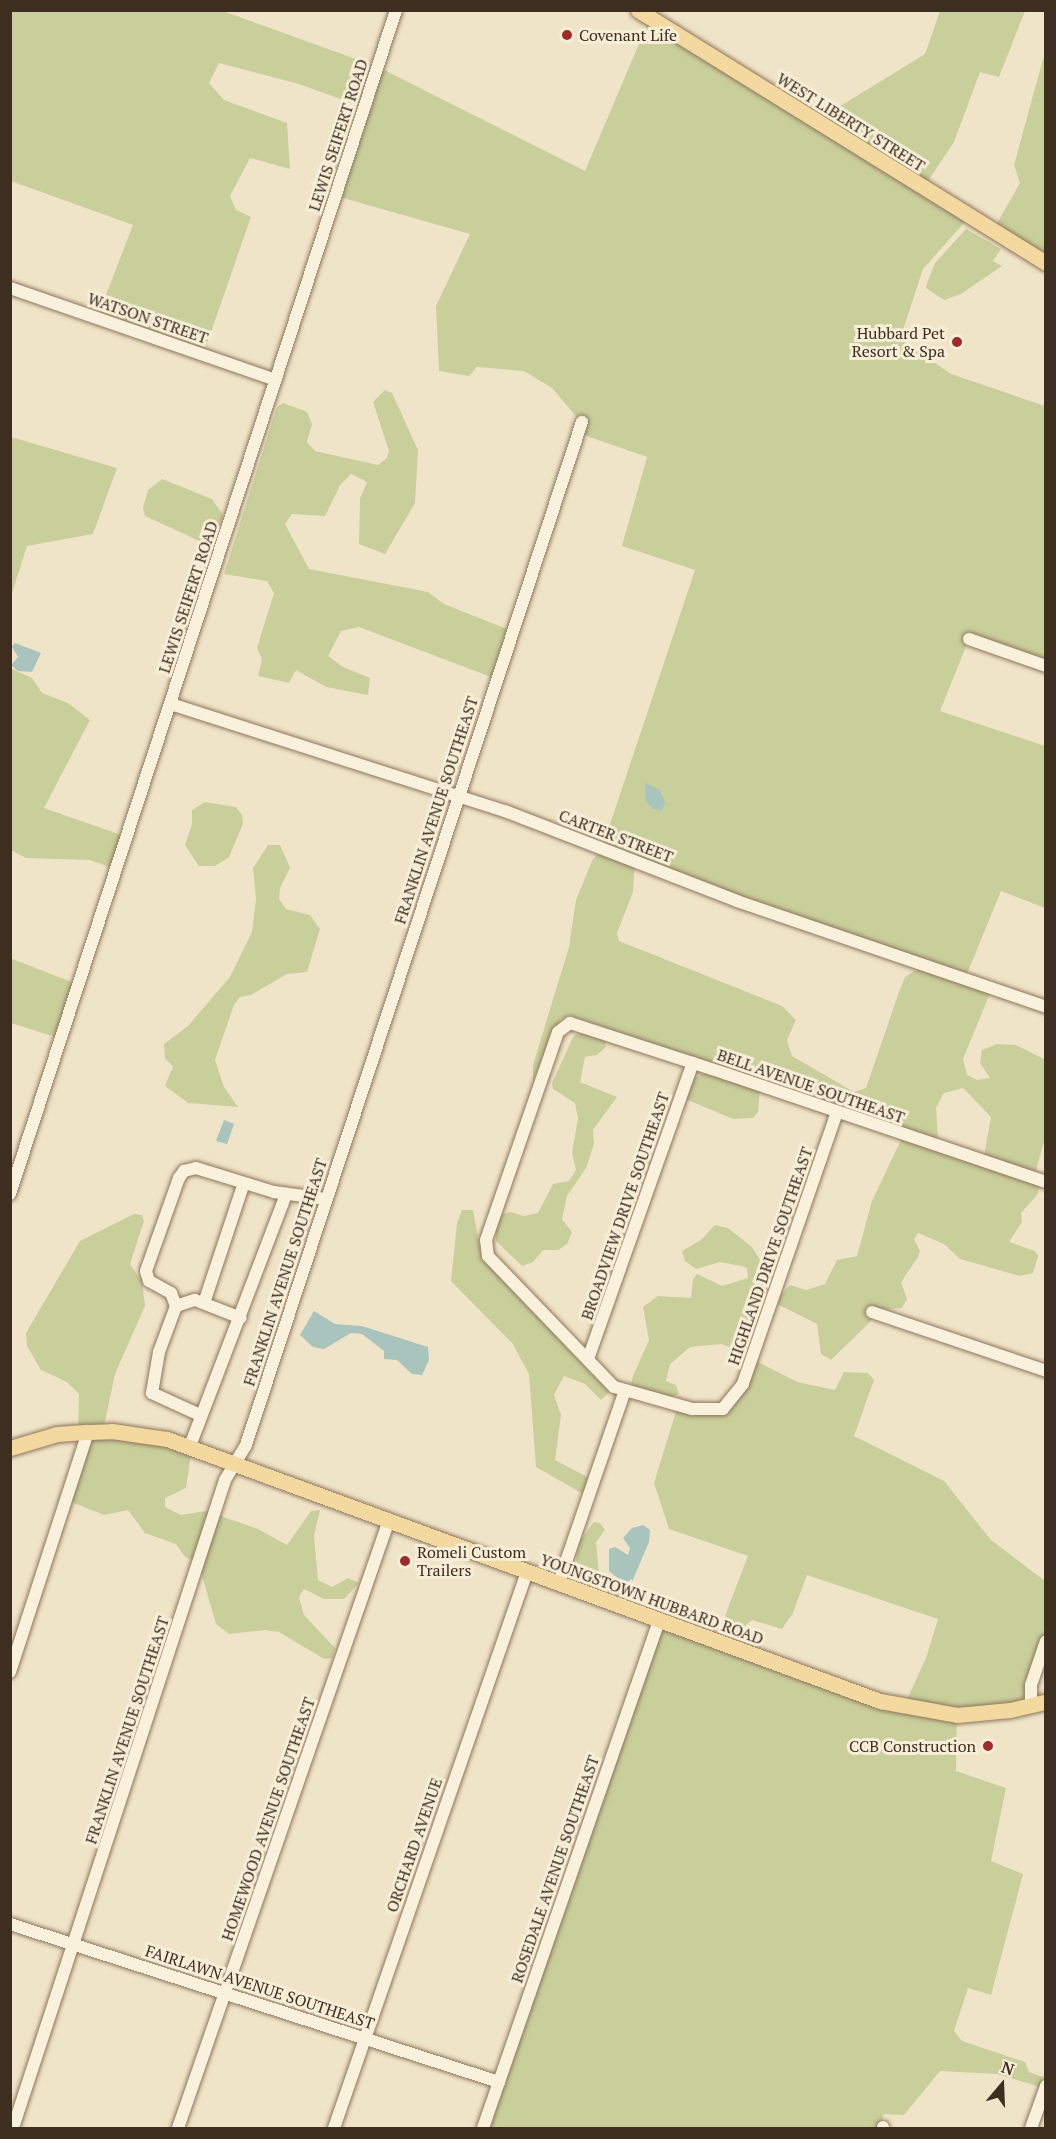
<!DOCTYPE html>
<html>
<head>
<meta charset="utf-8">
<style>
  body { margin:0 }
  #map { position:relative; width:1056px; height:2139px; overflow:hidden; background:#f0e4c8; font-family:"PT Serif",serif }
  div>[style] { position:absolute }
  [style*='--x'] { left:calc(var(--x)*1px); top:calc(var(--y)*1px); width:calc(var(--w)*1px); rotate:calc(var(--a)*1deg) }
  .green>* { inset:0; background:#c9cf9b }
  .water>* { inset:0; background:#a9c4bc }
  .roads { filter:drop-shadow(0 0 2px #8d765c) drop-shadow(0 0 2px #8d765c) }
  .minor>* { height:12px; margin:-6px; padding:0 6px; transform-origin:6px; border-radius:6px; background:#faf1dc }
  .major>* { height:15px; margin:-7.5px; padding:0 7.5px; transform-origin:7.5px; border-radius:7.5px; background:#f3d9a0 }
  .dots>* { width:16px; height:16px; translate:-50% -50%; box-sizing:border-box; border:3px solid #f7eed8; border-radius:50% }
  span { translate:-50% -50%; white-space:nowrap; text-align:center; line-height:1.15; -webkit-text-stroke:6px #f7eed8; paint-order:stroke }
  .poi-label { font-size:16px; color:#3d2e20 }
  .left { translate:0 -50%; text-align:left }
  .right { translate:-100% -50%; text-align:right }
  .street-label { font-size:16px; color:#3d2e20 }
  .frame { position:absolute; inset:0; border:12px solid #3d2e20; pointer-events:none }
  .north { position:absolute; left:972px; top:2055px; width:60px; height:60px; -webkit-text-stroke:4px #f7eed8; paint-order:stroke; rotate:19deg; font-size:16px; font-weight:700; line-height:24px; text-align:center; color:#3d2e20 }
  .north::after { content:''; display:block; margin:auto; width:21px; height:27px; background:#3d2e20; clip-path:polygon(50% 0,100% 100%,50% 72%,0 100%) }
</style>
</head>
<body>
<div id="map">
  <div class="green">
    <div style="clip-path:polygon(10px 11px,223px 11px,378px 67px,585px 171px,650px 18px,816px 121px,925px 54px,940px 11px,1025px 11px,999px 77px,980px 72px,954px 142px,924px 187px,970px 216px,923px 269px,900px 339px,951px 374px,1045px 406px,1045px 666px,969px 639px,940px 711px,1045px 746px,1045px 908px,1001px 891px,965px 979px,635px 861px,633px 892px,617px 933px,619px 941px,782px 1006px,796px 1020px,787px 1040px,792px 1056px,854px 1092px,866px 1088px,899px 992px,905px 977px,914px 971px,926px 969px,991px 991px,963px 1059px,967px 1075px,977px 1080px,990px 1078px,980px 1063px,982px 1050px,997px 1044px,1016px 1045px,1044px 1059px,1045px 1138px,1035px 1174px,984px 1156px,991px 1117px,963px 1088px,944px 1093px,936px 1108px,938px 1140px,569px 1015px,561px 1019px,551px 1036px,533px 1081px,533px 1065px,569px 947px,576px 900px,592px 861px,602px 848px,695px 570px,622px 546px,647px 457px,578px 433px,581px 422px,552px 388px,524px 371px,477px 367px,469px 376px,439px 371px,436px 306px,470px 234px,336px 196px,365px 108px,299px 84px,219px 63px,209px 83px,224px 100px,287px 123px,290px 169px,250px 158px,230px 196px,236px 210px,251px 217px,203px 355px,97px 318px,133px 225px,11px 181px)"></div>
    <div style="clip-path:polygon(1045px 52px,1045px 263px,993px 230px,1020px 183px,1014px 165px)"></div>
    <div style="clip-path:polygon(966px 229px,1001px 249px,993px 261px,1002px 266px,961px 294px,944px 300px,926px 288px,927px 283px,935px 263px)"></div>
    <div style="clip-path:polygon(385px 390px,392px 393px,418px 450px,415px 503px,385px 554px,359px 544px,360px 499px,367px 482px,351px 474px,340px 485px,325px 516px,292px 514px,285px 524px,309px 569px,428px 592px,444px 604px,507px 629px,491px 677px,359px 627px,341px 631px,328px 656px,343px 667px,370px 678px,368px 695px,326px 687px,296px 670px,289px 683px,258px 676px,262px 659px,257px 648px,274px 593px,267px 581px,224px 574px,277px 407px,283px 403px,307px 412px,312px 424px,307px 442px,315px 451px,378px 465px,387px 458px,389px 451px,373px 402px)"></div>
    <div style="clip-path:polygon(11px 437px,117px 468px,93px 534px,27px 546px,11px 596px)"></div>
    <div style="clip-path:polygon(162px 479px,212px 499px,223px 515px,217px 532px,206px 544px,145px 516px,143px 508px,148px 490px)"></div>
    <div style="clip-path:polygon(10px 668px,32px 678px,42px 693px,68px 703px,90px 720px,44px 808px,127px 837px,117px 870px,90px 860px,26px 858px,11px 850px)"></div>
    <div style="clip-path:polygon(205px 802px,236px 807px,242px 815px,243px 824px,229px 857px,215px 866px,199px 866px,185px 845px,192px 824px,192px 810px)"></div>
    <div style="clip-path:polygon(268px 845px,280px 845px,290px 868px,280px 888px,279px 899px,286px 909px,310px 915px,320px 929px,307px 972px,287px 974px,251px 995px,240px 997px,234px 1005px,215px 1060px,224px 1087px,238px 1107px,188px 1103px,165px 1086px,173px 1066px,165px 1059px,164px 1044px,188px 1026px,230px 977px,252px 932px,256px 899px,253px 868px)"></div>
    <div style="clip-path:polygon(10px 958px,79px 985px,61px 1039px,11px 1023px)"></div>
    <div style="clip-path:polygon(589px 1033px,604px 1038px,606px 1047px,597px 1055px,585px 1057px,580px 1082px,617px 1097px,593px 1130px,594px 1144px,586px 1168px,567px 1196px,562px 1219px,572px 1232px,567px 1244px,558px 1250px,543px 1250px,533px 1262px,522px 1266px,496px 1241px,496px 1216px,511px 1212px,524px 1216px,538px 1213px,553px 1184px,569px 1181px,576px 1170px,572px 1153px,578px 1118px,575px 1103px,553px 1089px,552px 1083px,574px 1035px)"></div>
    <div style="clip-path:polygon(706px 1072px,760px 1088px,758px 1112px,753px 1118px,733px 1119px,683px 1098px,691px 1080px)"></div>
    <div style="clip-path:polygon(901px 1140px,1039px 1185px,1038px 1194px,1021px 1213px,1022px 1222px,1009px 1242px,1035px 1251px,1038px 1256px,1033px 1273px,1020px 1276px,960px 1259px,944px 1244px,918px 1233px,914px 1239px,920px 1251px,918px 1257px,901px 1282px,907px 1299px,902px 1308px,877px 1310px,871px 1321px,831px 1360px,821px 1354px,817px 1324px,779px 1305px,779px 1297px,790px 1285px,806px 1290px,825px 1284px,837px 1260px,857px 1256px,872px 1201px)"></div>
    <div style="clip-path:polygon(462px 1210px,473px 1210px,482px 1259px,609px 1392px,601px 1400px,585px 1384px,564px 1376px,554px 1395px,561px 1415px,555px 1460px,589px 1478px,585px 1495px,536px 1467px,529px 1374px,513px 1344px,451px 1281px,457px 1223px)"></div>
    <div style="clip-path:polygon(134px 1214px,142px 1215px,144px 1221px,130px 1264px,142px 1282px,145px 1306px,115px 1374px,103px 1431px,191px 1454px,186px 1488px,165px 1498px,165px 1507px,181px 1515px,206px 1511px,258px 1529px,287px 1545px,311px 1511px,320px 1510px,314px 1536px,318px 1580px,332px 1587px,348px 1578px,359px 1583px,344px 1599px,324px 1599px,304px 1589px,299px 1597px,304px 1615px,335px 1648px,332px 1658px,324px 1659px,279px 1632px,265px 1630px,229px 1634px,216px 1624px,198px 1562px,185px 1557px,176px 1544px,145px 1533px,128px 1510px,104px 1515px,66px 1500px,87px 1432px,78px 1432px,79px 1394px,67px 1382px,41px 1370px,27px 1346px,26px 1333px,80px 1241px)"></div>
    <div style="clip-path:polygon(715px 1225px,728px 1228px,752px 1247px,767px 1271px,756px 1327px,742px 1351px,721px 1344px,690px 1347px,670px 1364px,666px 1381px,676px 1385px,679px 1394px,672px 1397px,636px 1390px,631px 1384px,633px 1376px,649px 1340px,643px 1307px,658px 1296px,691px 1298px,693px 1279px,697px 1274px,722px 1286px,748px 1278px,747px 1268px,741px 1266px,720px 1262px,696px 1269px,685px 1261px,682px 1251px,701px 1240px)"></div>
    <div style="clip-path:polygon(752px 1359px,797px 1382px,835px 1390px,844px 1372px,868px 1373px,874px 1380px,854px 1436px,944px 1481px,991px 1540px,1045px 1581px,1045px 1658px,1030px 1698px,957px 1715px,956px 1771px,1006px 1788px,991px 1861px,1023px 1874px,991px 1995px,968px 1988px,954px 2031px,962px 2041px,1025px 2062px,1029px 2072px,1043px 2077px,1040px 2087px,997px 2074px,940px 2071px,904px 2115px,884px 2114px,879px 2128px,483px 2128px,659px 1621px,903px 1708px,926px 1658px,938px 1619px,807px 1575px,793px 1613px,782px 1629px,752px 1620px,737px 1634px,720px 1629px,748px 1556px,669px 1529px,654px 1483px,678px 1405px,718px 1411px)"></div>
    <div style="clip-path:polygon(594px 1522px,600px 1523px,605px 1530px,596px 1542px,599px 1574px,594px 1575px,583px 1571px,576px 1560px,579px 1542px)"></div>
  </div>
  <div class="water">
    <div style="clip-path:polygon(15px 643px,41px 653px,32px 672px,18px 671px,11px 665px,18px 657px,12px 647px)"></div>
    <div style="clip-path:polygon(645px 783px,660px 790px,665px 803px,662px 811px,653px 809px,646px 801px)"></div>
    <div style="clip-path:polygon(224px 1120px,234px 1124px,227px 1144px,216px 1141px)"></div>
    <div style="clip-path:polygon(314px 1311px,335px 1324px,362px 1326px,428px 1347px,429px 1360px,422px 1375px,412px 1374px,397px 1360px,384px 1359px,384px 1351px,362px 1334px,351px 1333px,324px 1349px,313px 1347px,300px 1335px)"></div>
    <div style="clip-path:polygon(643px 1525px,650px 1530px,649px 1542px,631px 1584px,627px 1586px,609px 1571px,609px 1549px,615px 1547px,628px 1555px,630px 1548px,623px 1538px,632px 1528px)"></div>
  </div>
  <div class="roads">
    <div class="minor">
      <div style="--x:10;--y:288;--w:281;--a:19.1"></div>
      <div style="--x:969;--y:639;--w:82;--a:19.3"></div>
      <div style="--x:171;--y:704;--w:351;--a:17.8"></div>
      <div style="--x:505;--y:811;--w:249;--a:21.2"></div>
      <div style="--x:737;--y:901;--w:327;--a:18.9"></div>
      <div style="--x:837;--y:1112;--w:288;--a:109.1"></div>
      <div style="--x:743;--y:1384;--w:32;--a:129"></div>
      <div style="--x:723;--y:1409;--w:31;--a:180"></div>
      <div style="--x:692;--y:1409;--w:81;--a:-164.2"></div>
      <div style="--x:614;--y:1387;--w:182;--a:-133.9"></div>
      <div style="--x:488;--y:1256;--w:16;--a:-97"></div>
      <div style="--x:486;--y:1240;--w:220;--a:-70.9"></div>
      <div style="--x:558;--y:1032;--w:15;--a:-37"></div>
      <div style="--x:570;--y:1023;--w:165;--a:18"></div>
      <div style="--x:727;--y:1074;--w:337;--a:18.7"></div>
      <div style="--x:10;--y:1194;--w:1245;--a:-71.94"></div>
      <div style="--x:204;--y:1303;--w:126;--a:-71.6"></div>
      <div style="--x:176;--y:1306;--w:20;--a:-18"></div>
      <div style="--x:195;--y:1300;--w:49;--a:21.4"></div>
      <div style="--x:872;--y:1312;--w:184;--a:18.7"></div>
      <div style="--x:588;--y:1359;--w:314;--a:-70.5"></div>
      <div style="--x:200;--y:1415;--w:53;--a:-155.4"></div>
      <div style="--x:152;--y:1393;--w:42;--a:-80.3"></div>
      <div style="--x:159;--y:1352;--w:49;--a:-69.7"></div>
      <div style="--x:176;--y:1306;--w:14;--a:-111"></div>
      <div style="--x:171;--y:1293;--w:25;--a:-151"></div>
      <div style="--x:149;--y:1281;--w:10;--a:-107"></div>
      <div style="--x:146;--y:1271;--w:99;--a:-70.5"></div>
      <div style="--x:179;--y:1178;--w:9;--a:-54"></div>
      <div style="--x:184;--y:1171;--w:12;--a:-14"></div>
      <div style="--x:196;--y:1168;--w:82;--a:17.1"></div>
      <div style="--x:274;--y:1192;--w:52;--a:7.7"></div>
      <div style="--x:190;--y:1446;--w:270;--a:-69.1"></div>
      <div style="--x:559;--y:1582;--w:200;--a:-71"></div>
      <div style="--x:10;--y:1672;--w:252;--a:-72"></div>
      <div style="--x:1031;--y:1705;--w:20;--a:-90"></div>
      <div style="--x:1031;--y:1685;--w:46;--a:-71.2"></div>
      <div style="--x:10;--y:1924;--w:514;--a:17.91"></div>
      <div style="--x:13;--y:2128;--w:682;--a:-71.88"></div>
      <div style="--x:225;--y:1480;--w:41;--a:-59"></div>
      <div style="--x:246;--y:1445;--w:1077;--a:-71.82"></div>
      <div style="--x:178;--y:2128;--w:644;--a:-70.86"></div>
      <div style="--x:334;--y:2128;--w:589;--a:-70.86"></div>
      <div style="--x:483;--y:2128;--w:537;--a:-70.86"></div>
      <div style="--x:883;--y:2128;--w:1;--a:-90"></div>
      <div style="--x:1031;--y:2128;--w:45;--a:-70.3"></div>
    </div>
    <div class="major">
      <div style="--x:638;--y:10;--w:480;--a:31.8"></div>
      <div style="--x:10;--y:1448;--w:49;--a:-16.6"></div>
      <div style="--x:57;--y:1434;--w:31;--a:-4"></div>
      <div style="--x:88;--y:1432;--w:24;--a:-2"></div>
      <div style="--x:112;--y:1431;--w:56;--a:8.3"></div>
      <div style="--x:167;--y:1439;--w:760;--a:20.18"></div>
      <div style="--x:880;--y:1701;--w:78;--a:10.3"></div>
      <div style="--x:957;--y:1715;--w:53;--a:-5.4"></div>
      <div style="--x:1010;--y:1710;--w:37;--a:-13"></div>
    </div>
  </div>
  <div class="dots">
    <div style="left:567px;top:35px;background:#9e2a2b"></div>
    <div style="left:957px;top:342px;background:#9e2a2b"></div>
    <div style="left:405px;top:1561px;background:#9e2a2b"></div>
    <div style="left:988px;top:1746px;background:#9e2a2b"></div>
  </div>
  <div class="poi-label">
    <span class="left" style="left:579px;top:35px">Covenant Life</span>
    <span class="right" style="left:945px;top:342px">Hubbard Pet<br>Resort &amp; Spa</span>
    <span class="left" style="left:417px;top:1561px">Romeli Custom<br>Trailers</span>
    <span class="right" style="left:976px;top:1746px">CCB Construction</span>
  </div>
  <div class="street-label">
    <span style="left:851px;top:122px;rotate:32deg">WEST LIBERTY STREET</span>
    <span style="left:338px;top:135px;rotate:-72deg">LEWIS SEIFERT ROAD</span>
    <span style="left:148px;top:318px;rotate:19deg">WATSON STREET</span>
    <span style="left:188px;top:597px;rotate:-72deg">LEWIS SEIFERT ROAD</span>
    <span style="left:436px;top:810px;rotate:-72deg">FRANKLIN AVENUE SOUTHEAST</span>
    <span style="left:616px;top:836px;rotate:21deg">CARTER STREET</span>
    <span style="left:811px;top:1086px;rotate:19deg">BELL AVENUE SOUTHEAST</span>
    <span style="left:625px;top:1206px;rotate:-71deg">BROADVIEW DRIVE SOUTHEAST</span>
    <span style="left:770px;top:1256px;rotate:-71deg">HIGHLAND DRIVE SOUTHEAST</span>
    <span style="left:285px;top:1272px;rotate:-72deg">FRANKLIN AVENUE SOUTHEAST</span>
    <span style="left:652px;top:1599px;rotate:20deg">YOUNGSTOWN HUBBARD ROAD</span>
    <span style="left:127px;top:1730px;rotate:-72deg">FRANKLIN AVENUE SOUTHEAST</span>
    <span style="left:268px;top:1819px;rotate:-71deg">HOMEWOOD AVENUE SOUTHEAST</span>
    <span style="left:414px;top:1845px;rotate:-71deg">ORCHARD AVENUE</span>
    <span style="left:555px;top:1869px;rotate:-71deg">ROSEDALE AVENUE SOUTHEAST</span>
    <span style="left:260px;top:1987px;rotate:18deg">FAIRLAWN AVENUE SOUTHEAST</span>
  </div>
  <div class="frame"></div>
  <div class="north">N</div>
</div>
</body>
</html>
